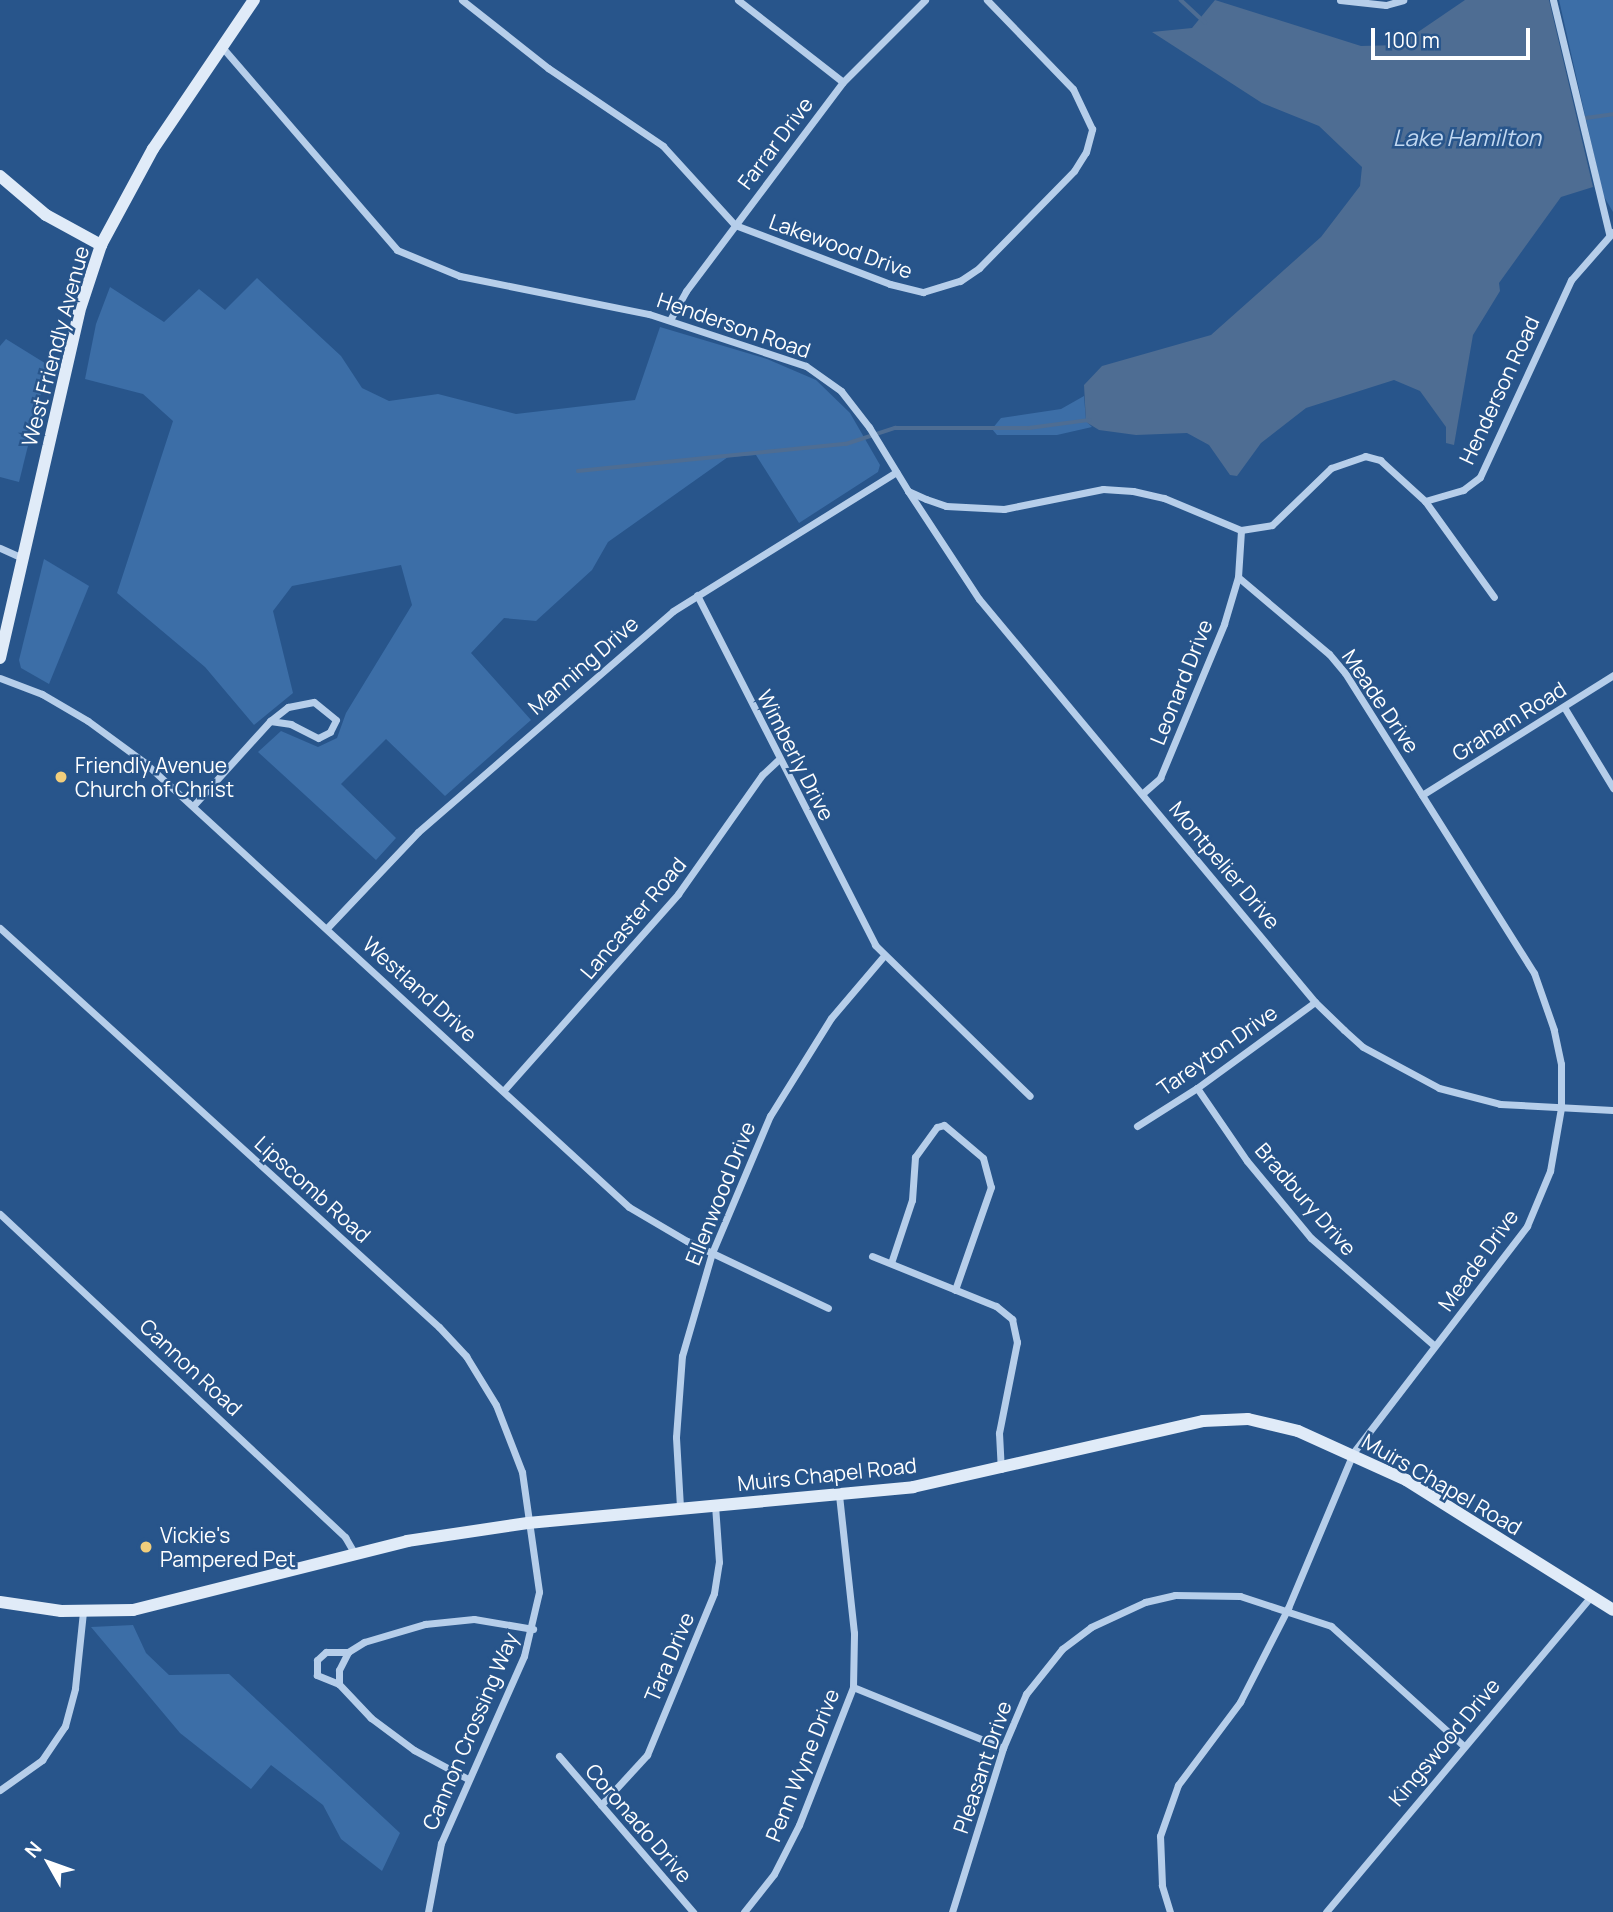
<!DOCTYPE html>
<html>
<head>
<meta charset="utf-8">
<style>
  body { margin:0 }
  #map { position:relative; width:1613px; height:1912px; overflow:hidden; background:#28558b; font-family:Manrope,sans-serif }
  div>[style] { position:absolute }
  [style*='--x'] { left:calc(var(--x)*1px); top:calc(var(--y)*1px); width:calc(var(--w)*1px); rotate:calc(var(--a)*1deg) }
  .green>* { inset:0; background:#3c6ea7 }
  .water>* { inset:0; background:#4e6d93 }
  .stream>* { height:3.5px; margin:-1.75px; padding:0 1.75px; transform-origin:1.75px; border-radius:1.75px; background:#4e6d93 }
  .street>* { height:7px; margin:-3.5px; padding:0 3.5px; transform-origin:3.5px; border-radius:3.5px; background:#b6ceea }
  .secondary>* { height:12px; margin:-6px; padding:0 6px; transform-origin:6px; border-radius:6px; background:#e0ebf8 }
  .dots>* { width:19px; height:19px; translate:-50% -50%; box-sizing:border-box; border:4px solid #28558b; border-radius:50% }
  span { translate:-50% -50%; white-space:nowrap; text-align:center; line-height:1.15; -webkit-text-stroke:5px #28558b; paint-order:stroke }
  .street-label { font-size:21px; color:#fff }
  .poi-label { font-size:21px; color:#fff }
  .left { translate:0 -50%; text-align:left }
  .water-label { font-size:23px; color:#c2d8f1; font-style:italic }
  .north { position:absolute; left:14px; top:1828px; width:70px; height:70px; -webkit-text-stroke:5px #28558b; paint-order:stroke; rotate:310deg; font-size:19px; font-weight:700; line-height:28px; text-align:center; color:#fff }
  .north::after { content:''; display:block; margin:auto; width:24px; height:32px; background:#fff; clip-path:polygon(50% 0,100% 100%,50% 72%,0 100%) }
  .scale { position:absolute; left:1371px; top:28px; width:159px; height:32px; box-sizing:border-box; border:4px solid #fff; border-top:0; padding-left:9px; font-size:21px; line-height:24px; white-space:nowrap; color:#fff; -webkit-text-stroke:5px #28558b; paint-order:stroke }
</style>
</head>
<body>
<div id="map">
  <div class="green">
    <div style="clip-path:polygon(1559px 0,1613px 0,1613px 212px,1603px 195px)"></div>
    <div style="clip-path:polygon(257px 278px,341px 356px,362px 388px,389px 401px,438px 394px,516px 414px,635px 400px,660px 327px,767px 359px,816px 380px,850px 413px,880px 465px,878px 472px,799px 523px,756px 455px,728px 457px,608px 542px,592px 570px,536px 621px,504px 618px,471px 653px,531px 720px,445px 796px,386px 739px,341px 784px,396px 838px,376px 860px,258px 752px,281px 731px,318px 747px,337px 738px,346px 713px,412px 605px,401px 565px,292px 586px,273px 611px,293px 693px,254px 725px,205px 667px,117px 593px,173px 421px,143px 394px,85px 379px,96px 324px,110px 287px,164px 322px,199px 289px,225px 310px)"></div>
    <div style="clip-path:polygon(6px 339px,48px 365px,19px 482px,0 477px,0 346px)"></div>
    <div style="clip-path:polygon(1084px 396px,1086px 421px,1092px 427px,1057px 435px,997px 435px,992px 429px,1001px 418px,1061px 409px)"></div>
    <div style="clip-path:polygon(44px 559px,89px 586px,49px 684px,21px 668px,19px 660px)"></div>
    <div style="clip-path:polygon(133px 1625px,146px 1653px,169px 1675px,229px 1674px,400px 1833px,382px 1871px,341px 1839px,323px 1805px,271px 1765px,251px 1789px,180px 1733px,91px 1627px)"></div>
  </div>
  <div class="water">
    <div style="clip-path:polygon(1215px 0,1361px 46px,1399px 45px,1465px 0,1549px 0,1593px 187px,1561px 197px,1499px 283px,1500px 291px,1473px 335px,1454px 445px,1446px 443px,1446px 427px,1420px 391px,1394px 380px,1306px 408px,1261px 443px,1237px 476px,1230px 475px,1209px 445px,1187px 433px,1136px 435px,1099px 430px,1086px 422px,1084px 385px,1102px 366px,1211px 335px,1321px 237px,1360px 186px,1362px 167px,1319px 126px,1262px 103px,1152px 32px,1192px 28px)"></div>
  </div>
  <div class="stream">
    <div style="--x:1181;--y:0;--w:33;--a:43"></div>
    <div style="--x:1586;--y:118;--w:27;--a:-8"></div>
    <div style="--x:578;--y:471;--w:269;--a:-5.8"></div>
    <div style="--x:846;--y:444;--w:52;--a:-18.1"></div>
    <div style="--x:895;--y:428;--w:134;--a:0"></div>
    <div style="--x:1029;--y:428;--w:61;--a:-7.6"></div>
  </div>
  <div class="street">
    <div style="--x:462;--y:0;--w:110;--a:38.3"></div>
    <div style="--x:548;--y:68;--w:139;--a:34.1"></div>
    <div style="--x:663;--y:146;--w:107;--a:47.7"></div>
    <div style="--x:735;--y:225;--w:166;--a:20.8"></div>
    <div style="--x:890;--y:284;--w:34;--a:14"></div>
    <div style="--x:923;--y:292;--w:39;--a:-17"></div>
    <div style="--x:960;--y:281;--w:23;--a:-34"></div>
    <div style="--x:979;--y:268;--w:136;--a:-45.6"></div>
    <div style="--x:1074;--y:171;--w:22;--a:-58"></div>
    <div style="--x:1086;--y:152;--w:24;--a:-75"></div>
    <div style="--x:1092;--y:129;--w:44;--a:-115.4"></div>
    <div style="--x:1073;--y:89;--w:124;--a:-134"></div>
    <div style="--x:738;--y:0;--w:133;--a:38"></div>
    <div style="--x:1340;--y:0;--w:46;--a:6.2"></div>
    <div style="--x:1386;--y:5;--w:18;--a:-16"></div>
    <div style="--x:1553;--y:0;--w:241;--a:76.5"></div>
    <div style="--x:222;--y:47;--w:268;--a:49.2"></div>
    <div style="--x:397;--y:250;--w:68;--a:22.4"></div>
    <div style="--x:460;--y:276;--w:193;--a:11.4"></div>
    <div style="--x:649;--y:314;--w:165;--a:18.3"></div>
    <div style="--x:806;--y:366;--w:43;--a:35.5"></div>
    <div style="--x:841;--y:391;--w:46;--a:52.1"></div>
    <div style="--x:869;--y:427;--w:75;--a:58.6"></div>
    <div style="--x:908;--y:491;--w:20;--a:24"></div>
    <div style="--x:926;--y:499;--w:21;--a:19"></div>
    <div style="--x:946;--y:506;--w:58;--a:3"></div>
    <div style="--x:1004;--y:509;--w:101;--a:-11.4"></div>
    <div style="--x:1103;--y:489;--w:30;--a:4"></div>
    <div style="--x:1133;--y:491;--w:32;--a:13"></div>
    <div style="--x:1164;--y:498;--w:83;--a:22.6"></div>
    <div style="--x:1241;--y:530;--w:31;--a:-9"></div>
    <div style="--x:1272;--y:525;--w:82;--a:-44"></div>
    <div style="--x:1331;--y:468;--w:36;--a:-19"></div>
    <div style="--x:1365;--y:456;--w:16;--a:15"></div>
    <div style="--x:1380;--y:460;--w:61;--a:42.3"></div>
    <div style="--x:1425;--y:501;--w:118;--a:54.3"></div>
    <div style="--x:670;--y:320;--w:33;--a:-61"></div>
    <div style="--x:686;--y:291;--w:261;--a:-53.1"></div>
    <div style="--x:843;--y:82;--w:116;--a:-45"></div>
    <div style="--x:908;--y:491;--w:129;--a:56.7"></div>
    <div style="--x:979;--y:599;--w:525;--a:50.18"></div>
    <div style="--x:1315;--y:1002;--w:40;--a:44"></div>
    <div style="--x:1344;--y:1030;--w:25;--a:42"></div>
    <div style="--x:1363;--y:1047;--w:86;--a:28.3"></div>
    <div style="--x:1439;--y:1088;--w:63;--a:14.7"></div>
    <div style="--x:1500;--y:1104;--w:113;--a:3"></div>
    <div style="--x:1425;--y:501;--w:40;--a:-16"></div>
    <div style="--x:1463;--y:490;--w:21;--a:-37"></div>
    <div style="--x:1480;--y:477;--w:217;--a:-65.2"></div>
    <div style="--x:1571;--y:280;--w:64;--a:-48.8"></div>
    <div style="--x:0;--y:548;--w:24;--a:24"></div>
    <div style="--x:697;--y:595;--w:393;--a:63"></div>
    <div style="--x:875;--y:945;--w:216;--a:44.3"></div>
    <div style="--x:0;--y:678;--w:45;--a:20.9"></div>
    <div style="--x:42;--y:694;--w:53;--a:30.4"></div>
    <div style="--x:88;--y:721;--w:69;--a:36.2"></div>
    <div style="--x:144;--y:762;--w:658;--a:42.54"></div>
    <div style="--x:629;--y:1207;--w:67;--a:30.4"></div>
    <div style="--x:687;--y:1241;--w:156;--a:25.4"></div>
    <div style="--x:1564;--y:707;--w:95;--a:58.8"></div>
    <div style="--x:1143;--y:793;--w:23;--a:-41"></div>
    <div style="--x:1160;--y:778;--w:167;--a:-67.4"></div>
    <div style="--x:1224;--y:624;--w:49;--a:-73.4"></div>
    <div style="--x:1238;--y:577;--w:47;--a:-86.3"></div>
    <div style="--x:1422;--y:795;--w:226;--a:-32.1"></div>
    <div style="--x:193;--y:806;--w:115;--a:-47.8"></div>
    <div style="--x:270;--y:721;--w:23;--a:-38"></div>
    <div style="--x:288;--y:707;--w:26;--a:-11"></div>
    <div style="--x:314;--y:702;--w:28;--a:39"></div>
    <div style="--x:336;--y:720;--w:13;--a:117"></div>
    <div style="--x:330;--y:732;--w:13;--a:153"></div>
    <div style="--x:318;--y:738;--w:30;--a:-153"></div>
    <div style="--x:291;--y:724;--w:21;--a:-172"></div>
    <div style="--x:0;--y:928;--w:593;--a:42.27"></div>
    <div style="--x:439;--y:1327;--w:40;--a:47"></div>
    <div style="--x:466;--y:1356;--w:57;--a:58.5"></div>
    <div style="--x:496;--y:1405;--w:72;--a:68.8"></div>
    <div style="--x:522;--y:1472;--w:121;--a:81.9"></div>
    <div style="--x:539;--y:1592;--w:66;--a:103.2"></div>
    <div style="--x:524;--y:1656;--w:205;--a:113.9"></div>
    <div style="--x:441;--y:1843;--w:70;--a:100.7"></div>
    <div style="--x:327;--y:928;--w:132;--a:-46.5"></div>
    <div style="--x:418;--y:832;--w:337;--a:-40.9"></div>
    <div style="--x:673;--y:611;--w:263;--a:-31.9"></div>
    <div style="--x:1197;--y:1088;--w:88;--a:55.6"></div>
    <div style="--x:1247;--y:1161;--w:100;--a:50.3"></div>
    <div style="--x:1311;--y:1238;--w:164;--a:41.1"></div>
    <div style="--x:505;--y:1089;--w:261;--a:-48.4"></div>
    <div style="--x:678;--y:894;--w:146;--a:-54.8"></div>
    <div style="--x:762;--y:775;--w:21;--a:-43"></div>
    <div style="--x:1137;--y:1126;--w:71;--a:-32.3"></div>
    <div style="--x:1197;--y:1088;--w:146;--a:-36.1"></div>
    <div style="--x:0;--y:1214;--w:473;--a:43.1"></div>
    <div style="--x:345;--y:1537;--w:16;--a:60"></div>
    <div style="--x:872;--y:1256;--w:134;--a:22"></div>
    <div style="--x:996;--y:1306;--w:21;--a:39"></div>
    <div style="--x:1012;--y:1319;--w:24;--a:78"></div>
    <div style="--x:1017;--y:1342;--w:93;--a:101.2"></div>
    <div style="--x:999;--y:1433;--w:36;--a:87"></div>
    <div style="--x:891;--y:1263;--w:66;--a:-71.6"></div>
    <div style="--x:912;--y:1200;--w:43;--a:-86"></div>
    <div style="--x:915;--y:1157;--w:37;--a:-54"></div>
    <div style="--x:937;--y:1127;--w:7;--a:-16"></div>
    <div style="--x:944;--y:1125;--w:51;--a:40.2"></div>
    <div style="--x:983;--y:1158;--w:30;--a:75"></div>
    <div style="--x:991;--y:1187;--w:109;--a:109.3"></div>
    <div style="--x:680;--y:1507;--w:70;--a:-93.3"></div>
    <div style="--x:676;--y:1437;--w:81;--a:-85.8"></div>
    <div style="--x:682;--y:1356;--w:107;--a:-73.8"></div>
    <div style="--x:712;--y:1253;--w:149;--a:-67.1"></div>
    <div style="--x:770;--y:1116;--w:115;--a:-58.1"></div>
    <div style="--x:831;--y:1018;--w:80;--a:-49.6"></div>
    <div style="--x:339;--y:1684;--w:24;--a:-158"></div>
    <div style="--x:317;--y:1675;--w:15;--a:-90"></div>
    <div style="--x:317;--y:1660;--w:12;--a:-42"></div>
    <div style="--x:326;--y:1652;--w:22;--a:0"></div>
    <div style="--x:853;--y:1687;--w:162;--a:22.1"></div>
    <div style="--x:559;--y:1756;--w:206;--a:49.3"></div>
    <div style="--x:468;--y:1779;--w:61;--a:-151.8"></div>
    <div style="--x:414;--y:1750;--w:54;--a:-143.3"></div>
    <div style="--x:371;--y:1718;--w:47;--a:-133.3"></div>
    <div style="--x:339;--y:1684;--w:14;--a:-90"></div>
    <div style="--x:339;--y:1670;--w:20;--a:-63"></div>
    <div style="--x:348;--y:1652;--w:19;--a:-32"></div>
    <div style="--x:364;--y:1642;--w:64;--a:-16.4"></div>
    <div style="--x:425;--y:1624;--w:49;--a:-5.8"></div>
    <div style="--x:474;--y:1619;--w:60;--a:9.6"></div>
    <div style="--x:0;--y:1790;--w:52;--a:-35.5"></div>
    <div style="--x:42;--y:1760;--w:41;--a:-55.9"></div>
    <div style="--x:65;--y:1726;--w:39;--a:-75"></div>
    <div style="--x:75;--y:1688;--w:76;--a:-84"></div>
    <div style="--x:601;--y:1805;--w:68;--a:-47.4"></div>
    <div style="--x:647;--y:1755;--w:175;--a:-67.5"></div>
    <div style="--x:714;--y:1593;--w:31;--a:-81"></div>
    <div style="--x:719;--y:1562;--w:57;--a:-94"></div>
    <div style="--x:744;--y:1912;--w:48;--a:-51.7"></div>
    <div style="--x:774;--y:1874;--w:55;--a:-63"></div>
    <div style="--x:799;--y:1825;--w:148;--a:-68.6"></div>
    <div style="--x:853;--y:1687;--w:54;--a:-88.9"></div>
    <div style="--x:854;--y:1633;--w:140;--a:-96.2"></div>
    <div style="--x:952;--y:1912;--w:172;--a:-72.7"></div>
    <div style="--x:1003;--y:1748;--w:59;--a:-66.9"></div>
    <div style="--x:1026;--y:1694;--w:58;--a:-51.3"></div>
    <div style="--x:1062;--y:1649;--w:36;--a:-37"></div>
    <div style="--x:1091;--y:1627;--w:60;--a:-24.8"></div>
    <div style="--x:1145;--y:1602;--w:31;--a:-13"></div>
    <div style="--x:1175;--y:1595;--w:65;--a:0.9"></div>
    <div style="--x:1240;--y:1596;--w:96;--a:18.2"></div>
    <div style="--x:1331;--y:1626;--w:179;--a:42.1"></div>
    <div style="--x:1170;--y:1912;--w:28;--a:-107"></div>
    <div style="--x:1162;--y:1885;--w:49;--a:-92.3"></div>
    <div style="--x:1160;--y:1836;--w:54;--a:-70.6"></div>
    <div style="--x:1178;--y:1785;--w:104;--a:-53.2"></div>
    <div style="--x:1240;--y:1702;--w:106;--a:-62.9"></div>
    <div style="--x:1288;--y:1608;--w:168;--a:-67.2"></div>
    <div style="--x:1353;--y:1453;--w:286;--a:-52.5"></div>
    <div style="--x:1527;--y:1226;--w:60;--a:-67.3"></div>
    <div style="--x:1550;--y:1171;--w:64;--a:-80.1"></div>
    <div style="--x:1561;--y:1108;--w:44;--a:-90"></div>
    <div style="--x:1561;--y:1064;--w:35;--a:-102"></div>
    <div style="--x:1554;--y:1030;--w:60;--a:-109.3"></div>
    <div style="--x:1534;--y:973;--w:355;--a:-122.2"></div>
    <div style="--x:1345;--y:673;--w:25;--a:-130"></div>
    <div style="--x:1329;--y:654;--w:119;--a:-139.8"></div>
    <div style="--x:1326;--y:1912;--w:412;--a:-50"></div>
  </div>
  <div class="secondary">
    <div style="--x:0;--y:176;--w:60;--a:40.3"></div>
    <div style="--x:46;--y:215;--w:63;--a:28.6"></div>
    <div style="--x:0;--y:658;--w:355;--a:-77.1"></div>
    <div style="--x:79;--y:312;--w:71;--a:-71.8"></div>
    <div style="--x:101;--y:245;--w:109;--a:-61.6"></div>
    <div style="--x:153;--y:149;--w:180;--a:-55.9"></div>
    <div style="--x:0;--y:1602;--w:62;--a:8.4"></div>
    <div style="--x:61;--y:1611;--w:72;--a:-0.8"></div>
    <div style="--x:133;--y:1610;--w:283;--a:-14.1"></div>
    <div style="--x:407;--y:1541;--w:122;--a:-8.5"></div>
    <div style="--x:528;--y:1523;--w:387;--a:-5.3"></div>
    <div style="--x:913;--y:1487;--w:297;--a:-12.8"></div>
    <div style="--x:1203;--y:1421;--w:45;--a:-2.5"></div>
    <div style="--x:1248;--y:1419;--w:51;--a:13.5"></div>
    <div style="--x:1298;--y:1431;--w:119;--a:24.4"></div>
    <div style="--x:1406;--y:1480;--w:244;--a:32.1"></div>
  </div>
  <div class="dots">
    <div style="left:61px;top:777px;background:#f2ce7c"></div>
    <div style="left:146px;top:1547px;background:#f2ce7c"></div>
  </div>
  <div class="street-label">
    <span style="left:775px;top:143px;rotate:-53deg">Farrar Drive</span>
    <span style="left:841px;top:246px;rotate:20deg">Lakewood Drive</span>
    <span style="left:734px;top:325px;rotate:19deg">Henderson Road</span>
    <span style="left:55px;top:346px;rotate:-75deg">West Friendly Avenue</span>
    <span style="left:1499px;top:390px;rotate:-65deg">Henderson Road</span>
    <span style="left:583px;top:665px;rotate:-41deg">Manning Drive</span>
    <span style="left:1181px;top:682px;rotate:-68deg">Leonard Drive</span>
    <span style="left:1381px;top:701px;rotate:56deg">Meade Drive</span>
    <span style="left:1509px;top:721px;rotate:-32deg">Graham Road</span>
    <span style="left:796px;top:755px;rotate:63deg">Wimberly Drive</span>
    <span style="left:1225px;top:865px;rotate:50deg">Montpelier Drive</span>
    <span style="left:633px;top:918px;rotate:-50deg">Lancaster Road</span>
    <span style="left:420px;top:989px;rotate:42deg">Westland Drive</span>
    <span style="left:1217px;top:1050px;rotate:-35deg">Tareyton Drive</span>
    <span style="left:313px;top:1189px;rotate:42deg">Lipscomb Road</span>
    <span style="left:720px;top:1193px;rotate:-68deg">Ellenwood Drive</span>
    <span style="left:1306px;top:1199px;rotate:49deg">Bradbury Drive</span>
    <span style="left:1478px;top:1260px;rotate:-54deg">Meade Drive</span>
    <span style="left:191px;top:1367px;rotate:43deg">Cannon Road</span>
    <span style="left:827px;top:1474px;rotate:-6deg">Muirs Chapel Road</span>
    <span style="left:1442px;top:1484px;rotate:30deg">Muirs Chapel Road</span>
    <span style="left:669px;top:1657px;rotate:-67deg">Tara Drive</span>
    <span style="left:470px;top:1731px;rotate:-67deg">Cannon Crossing Way</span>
    <span style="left:1444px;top:1742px;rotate:-50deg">Kingswood Drive</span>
    <span style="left:802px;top:1765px;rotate:-68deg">Penn Wyne Drive</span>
    <span style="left:982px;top:1767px;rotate:-71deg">Pleasant Drive</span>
    <span style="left:639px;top:1823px;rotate:49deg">Coronado Drive</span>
  </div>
  <div class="poi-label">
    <span class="left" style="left:75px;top:777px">Friendly Avenue<br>Church of Christ</span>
    <span class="left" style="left:160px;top:1547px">Vickie's<br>Pampered Pet</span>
  </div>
  <div class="water-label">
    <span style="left:1467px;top:137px">Lake Hamilton</span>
  </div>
  <div class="north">N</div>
  <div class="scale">100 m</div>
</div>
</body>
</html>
